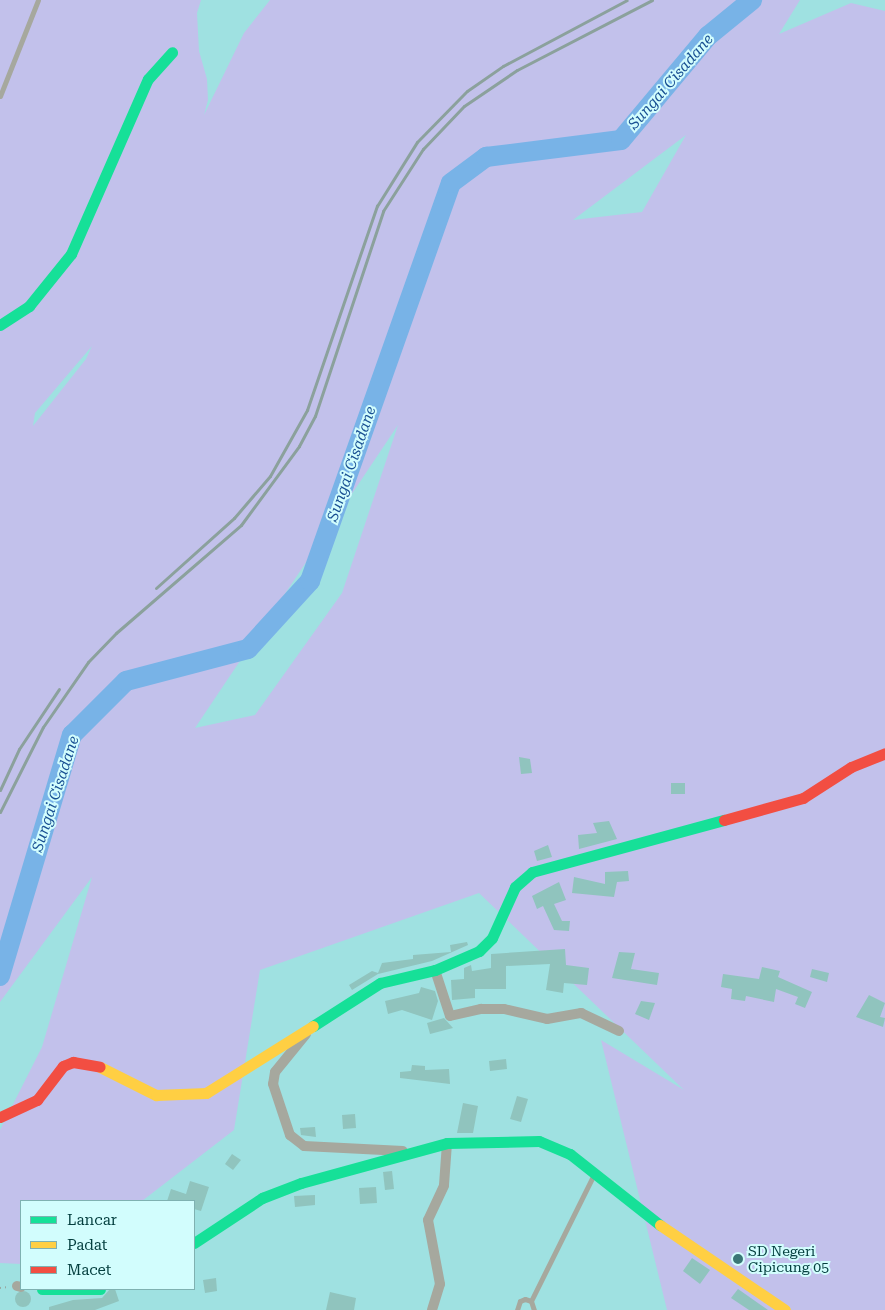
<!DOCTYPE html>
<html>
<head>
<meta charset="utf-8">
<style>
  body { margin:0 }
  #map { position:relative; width:885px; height:1310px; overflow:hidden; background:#9fe1e1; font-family:"Roboto Serif",serif }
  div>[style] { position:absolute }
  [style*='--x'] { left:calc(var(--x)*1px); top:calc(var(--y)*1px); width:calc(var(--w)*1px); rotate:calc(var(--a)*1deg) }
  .green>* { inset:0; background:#c2c1eb }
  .river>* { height:20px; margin:-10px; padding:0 10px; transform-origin:10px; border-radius:10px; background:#78b3e7 }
  .building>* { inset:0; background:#90c4be }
  .round { border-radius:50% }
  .path>* { height:2px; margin-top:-1px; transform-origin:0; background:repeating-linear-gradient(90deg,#97a9a2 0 1px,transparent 0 5px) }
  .lane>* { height:5px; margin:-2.5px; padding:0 2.5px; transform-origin:2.5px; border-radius:2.5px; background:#a6a89e }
  .street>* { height:10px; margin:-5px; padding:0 5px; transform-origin:5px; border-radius:5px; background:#a6a89e }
  .fast>* { height:11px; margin:-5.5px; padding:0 5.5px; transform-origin:5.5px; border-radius:5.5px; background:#16e098 }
  .slow>* { height:11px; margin:-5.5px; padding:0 5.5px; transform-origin:5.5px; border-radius:5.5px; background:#ffcf43 }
  .jam>* { height:11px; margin:-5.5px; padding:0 5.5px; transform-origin:5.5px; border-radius:5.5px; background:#f24e42 }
  .rail>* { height:3px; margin:-1.5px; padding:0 1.5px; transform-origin:1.5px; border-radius:1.5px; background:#8ba19c }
  .dots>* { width:14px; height:14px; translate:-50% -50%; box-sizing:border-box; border:2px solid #d2fdfd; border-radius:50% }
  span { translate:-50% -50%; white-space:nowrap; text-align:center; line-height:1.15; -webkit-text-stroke:4px #d2fdfd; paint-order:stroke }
  .poi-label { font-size:14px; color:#033e3e }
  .left { translate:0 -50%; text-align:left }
  .water-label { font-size:15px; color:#195093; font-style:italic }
  .legend { position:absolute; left:20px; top:1200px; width:175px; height:90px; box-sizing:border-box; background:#d2fdfd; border:1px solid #7fb1b1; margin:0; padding:6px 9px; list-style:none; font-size:15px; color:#033e3e }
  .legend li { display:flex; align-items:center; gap:10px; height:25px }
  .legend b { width:25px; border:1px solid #7fb1b1 }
</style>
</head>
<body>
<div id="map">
  <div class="green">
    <div style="clip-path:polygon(evenodd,0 0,201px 0,197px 13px,199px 51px,207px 79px,208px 100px,204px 115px,244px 33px,270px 0,800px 0,779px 34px,851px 3px,885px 11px,885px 1310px,667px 1310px,601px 1040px,684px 1090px,479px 893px,260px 970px,234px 1130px,142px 1201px,21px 1201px,21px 1264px,0 1263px,0 1130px,42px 1047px,92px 877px,0 1002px,0 0,686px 135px,642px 212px,573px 220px,686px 135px,0 0,92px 346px,86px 359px,33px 426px,35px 413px,92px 346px,0 0,398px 425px,342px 593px,255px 715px,195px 728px,398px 425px)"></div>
  </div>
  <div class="river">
    <div style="--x:0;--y:976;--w:252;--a:-73.4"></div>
    <div style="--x:72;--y:735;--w:76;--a:-45"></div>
    <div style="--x:126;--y:681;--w:126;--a:-14.7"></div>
    <div style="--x:248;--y:649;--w:92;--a:-47.6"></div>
    <div style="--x:310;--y:581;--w:422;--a:-70.5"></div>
    <div style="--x:451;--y:183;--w:44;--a:-36.6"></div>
    <div style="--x:486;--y:157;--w:136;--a:-7.2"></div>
    <div style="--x:621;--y:140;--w:136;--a:-50.1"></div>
    <div style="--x:708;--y:36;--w:57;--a:-39.3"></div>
  </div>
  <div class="building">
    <div style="clip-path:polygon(519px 757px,530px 759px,532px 773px,521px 774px)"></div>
    <div style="clip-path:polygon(671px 783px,685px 783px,685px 794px,671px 794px)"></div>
    <div style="clip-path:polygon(609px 821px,617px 839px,579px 849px,578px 835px,597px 833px,593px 823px)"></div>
    <div style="clip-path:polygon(548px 845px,552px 857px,537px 861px,534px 851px)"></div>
    <div style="clip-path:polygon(628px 871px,629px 881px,617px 882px,614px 897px,572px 893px,574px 877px,605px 884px,605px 872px)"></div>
    <div style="clip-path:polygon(559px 882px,566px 900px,554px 904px,562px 921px,570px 921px,569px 931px,554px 930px,543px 906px,537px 909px,532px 896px)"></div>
    <div style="clip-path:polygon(467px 942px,468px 945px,432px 961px,378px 974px,352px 990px,349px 985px,372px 971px,378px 973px,382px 963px,413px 959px,413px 955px,451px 952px,450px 945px)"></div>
    <div style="clip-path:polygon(565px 949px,566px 965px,589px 968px,587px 985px,564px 983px,563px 993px,546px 990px,550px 964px,506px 966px,506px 989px,475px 989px,475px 998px,452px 1000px,451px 980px,464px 979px,464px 968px,471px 965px,472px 971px,491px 968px,491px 954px)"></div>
    <div style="clip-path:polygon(619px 952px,635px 953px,631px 969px,659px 973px,657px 985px,612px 978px)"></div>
    <div style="clip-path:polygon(762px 967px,780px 971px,778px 977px,812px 992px,805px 1008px,795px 1004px,798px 997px,776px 989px,774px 1002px,746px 996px,745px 1001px,731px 999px,732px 989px,721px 987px,723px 974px,759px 979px)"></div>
    <div style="clip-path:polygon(812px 969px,829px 973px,827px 982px,810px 977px)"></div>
    <div style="clip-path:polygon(421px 987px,435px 991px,438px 1001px,432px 1020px,402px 1010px,388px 1014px,385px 1001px,419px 993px)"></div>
    <div style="clip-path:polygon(869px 995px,885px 1003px,880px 1017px,885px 1018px,883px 1027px,856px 1017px)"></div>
    <div style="clip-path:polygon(641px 1001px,655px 1003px,649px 1020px,635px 1014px)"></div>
    <div style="clip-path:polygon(444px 1018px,453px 1028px,430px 1034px,427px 1023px)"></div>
    <div style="clip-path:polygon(506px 1059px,507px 1069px,490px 1071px,489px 1061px)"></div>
    <div style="clip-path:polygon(412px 1065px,425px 1066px,425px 1070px,449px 1069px,450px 1084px,400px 1078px,400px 1072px,411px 1071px)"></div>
    <div style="clip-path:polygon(517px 1096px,528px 1099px,521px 1122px,510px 1119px)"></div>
    <div style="clip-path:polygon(463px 1103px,478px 1106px,473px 1133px,457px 1133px)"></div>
    <div style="clip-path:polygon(355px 1114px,356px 1128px,343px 1129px,342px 1115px)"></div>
    <div style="clip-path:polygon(315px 1127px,316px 1137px,301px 1135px,300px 1128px)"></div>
    <div style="clip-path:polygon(232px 1154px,241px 1160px,233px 1170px,225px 1164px)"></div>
    <div style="clip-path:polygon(392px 1171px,394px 1189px,385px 1190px,383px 1172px)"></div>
    <div style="clip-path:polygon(190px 1181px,209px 1187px,201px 1211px,194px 1209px,194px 1201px,167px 1201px,171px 1189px,186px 1194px)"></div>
    <div style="clip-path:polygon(376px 1187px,377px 1203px,360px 1204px,359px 1188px)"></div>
    <div style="clip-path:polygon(315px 1195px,315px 1205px,295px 1207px,294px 1196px)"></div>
    <div style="clip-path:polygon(692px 1258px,710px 1270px,700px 1284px,683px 1271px)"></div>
    <div style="clip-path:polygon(216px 1278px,217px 1291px,205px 1293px,203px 1280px)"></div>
    <div style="clip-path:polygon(110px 1289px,115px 1289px,119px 1301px,95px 1310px,49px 1310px,49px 1307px,73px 1300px,102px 1298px)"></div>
    <div style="clip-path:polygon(738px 1289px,768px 1310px,749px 1310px,731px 1298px)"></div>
    <div class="round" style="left:15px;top:1291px;width:16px;height:16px"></div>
    <div style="clip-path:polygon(330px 1292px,356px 1298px,354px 1310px,326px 1310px)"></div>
  </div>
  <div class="path">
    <div style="--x:0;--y:1288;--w:8;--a:-7"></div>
  </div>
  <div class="lane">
    <div style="--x:0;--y:96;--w:103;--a:-68.4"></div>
    <div style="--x:531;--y:1301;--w:140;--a:-63.6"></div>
    <div style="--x:517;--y:1310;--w:9;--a:-72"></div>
    <div style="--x:520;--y:1301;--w:5;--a:-22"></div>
    <div style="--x:525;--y:1299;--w:6;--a:18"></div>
    <div style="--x:531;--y:1301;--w:9;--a:72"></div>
  </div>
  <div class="street">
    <div style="--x:435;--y:970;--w:48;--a:71.9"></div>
    <div style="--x:450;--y:1016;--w:32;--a:-13"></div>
    <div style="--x:481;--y:1009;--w:23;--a:0"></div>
    <div style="--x:504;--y:1009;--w:44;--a:13.1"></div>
    <div style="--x:547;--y:1019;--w:35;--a:-10"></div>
    <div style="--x:581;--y:1013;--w:42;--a:25.3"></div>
    <div style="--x:306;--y:1034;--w:49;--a:129.2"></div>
    <div style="--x:275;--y:1072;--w:12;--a:99"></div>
    <div style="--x:273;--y:1084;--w:54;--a:71.6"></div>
    <div style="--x:290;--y:1135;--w:18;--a:38"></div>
    <div style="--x:304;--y:1146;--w:99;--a:2.9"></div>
    <div style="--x:17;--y:1286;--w:4;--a:14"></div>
    <div style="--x:432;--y:1310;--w:27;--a:-73"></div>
    <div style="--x:440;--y:1284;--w:65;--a:-100.6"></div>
    <div style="--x:428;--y:1220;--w:38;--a:-65"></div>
    <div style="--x:444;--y:1185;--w:42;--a:-85.9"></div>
  </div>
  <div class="fast">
    <div style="--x:0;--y:325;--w:35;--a:-33"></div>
    <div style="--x:29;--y:306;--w:67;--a:-51.1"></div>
    <div style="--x:71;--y:254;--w:191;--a:-66.3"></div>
    <div style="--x:148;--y:79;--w:36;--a:-48"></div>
    <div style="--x:313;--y:1026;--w:80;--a:-32.7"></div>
    <div style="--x:380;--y:983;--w:57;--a:-13.3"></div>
    <div style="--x:435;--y:970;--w:48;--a:-23.4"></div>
    <div style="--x:479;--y:951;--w:18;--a:-45"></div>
    <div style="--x:492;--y:938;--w:56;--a:-65.7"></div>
    <div style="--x:515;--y:887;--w:23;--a:-41"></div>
    <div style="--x:532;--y:872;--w:199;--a:-15.2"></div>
    <div style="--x:194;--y:1243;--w:82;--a:-33.5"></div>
    <div style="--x:262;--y:1198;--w:42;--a:-21"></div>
    <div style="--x:301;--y:1183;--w:151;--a:-15.3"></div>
    <div style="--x:447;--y:1143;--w:92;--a:-1.2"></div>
    <div style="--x:539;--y:1141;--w:34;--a:23"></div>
    <div style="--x:570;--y:1154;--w:115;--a:38.3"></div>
    <div style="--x:42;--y:1289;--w:58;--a:0"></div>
  </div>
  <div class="slow">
    <div style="--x:100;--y:1067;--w:63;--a:26.6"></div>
    <div style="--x:156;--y:1095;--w:50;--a:-2.3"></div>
    <div style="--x:206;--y:1093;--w:126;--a:-32.1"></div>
    <div style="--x:660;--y:1225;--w:151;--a:34.2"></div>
  </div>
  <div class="jam">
    <div style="--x:724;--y:820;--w:82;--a:-15.6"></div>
    <div style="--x:803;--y:798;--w:57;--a:-32.9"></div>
    <div style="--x:851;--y:767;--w:37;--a:-22"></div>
    <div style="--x:0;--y:1117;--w:41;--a:-24.7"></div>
    <div style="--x:37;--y:1100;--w:43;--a:-52.6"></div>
    <div style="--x:63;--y:1066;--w:11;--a:-22"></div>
    <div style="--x:73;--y:1062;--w:27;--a:10"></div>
  </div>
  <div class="rail">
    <div style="--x:156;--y:588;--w:105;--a:-41.9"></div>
    <div style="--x:234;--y:518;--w:55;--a:-49.4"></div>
    <div style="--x:270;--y:476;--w:76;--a:-60.7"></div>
    <div style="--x:307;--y:410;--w:216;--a:-71.1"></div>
    <div style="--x:377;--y:206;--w:75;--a:-58"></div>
    <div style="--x:417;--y:142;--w:71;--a:-45.6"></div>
    <div style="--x:467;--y:91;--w:44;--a:-34.8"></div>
    <div style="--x:503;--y:66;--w:140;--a:-28"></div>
    <div style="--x:0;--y:790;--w:45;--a:-65.1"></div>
    <div style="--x:19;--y:749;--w:72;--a:-56.3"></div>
    <div style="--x:0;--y:812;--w:95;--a:-63.2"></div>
    <div style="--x:43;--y:727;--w:79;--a:-55.3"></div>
    <div style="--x:88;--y:662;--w:40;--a:-46"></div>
    <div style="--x:116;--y:633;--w:165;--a:-40.8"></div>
    <div style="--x:241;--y:525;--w:98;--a:-53.7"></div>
    <div style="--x:299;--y:446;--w:34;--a:-62"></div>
    <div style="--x:315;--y:416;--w:216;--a:-71.6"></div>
    <div style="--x:383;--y:211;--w:74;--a:-57.2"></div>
    <div style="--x:423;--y:149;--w:59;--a:-46.4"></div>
    <div style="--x:464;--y:106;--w:64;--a:-34.2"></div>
    <div style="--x:517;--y:70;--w:152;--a:-27.4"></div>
  </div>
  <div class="dots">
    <div style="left:738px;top:1259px;background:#3a7777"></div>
  </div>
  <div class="poi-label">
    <span class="left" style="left:748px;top:1259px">SD Negeri<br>Cipicung 05</span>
  </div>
  <div class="water-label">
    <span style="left:671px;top:82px;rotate:-49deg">Sungai Cisadane</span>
    <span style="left:352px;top:464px;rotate:-71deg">Sungai Cisadane</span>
    <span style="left:56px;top:794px;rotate:-72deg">Sungai Cisadane</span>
  </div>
  <ul class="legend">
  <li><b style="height:6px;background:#16e098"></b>Lancar</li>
  <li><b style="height:6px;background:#ffcf43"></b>Padat</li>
  <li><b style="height:6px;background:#f24e42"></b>Macet</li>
  </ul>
</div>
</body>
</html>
